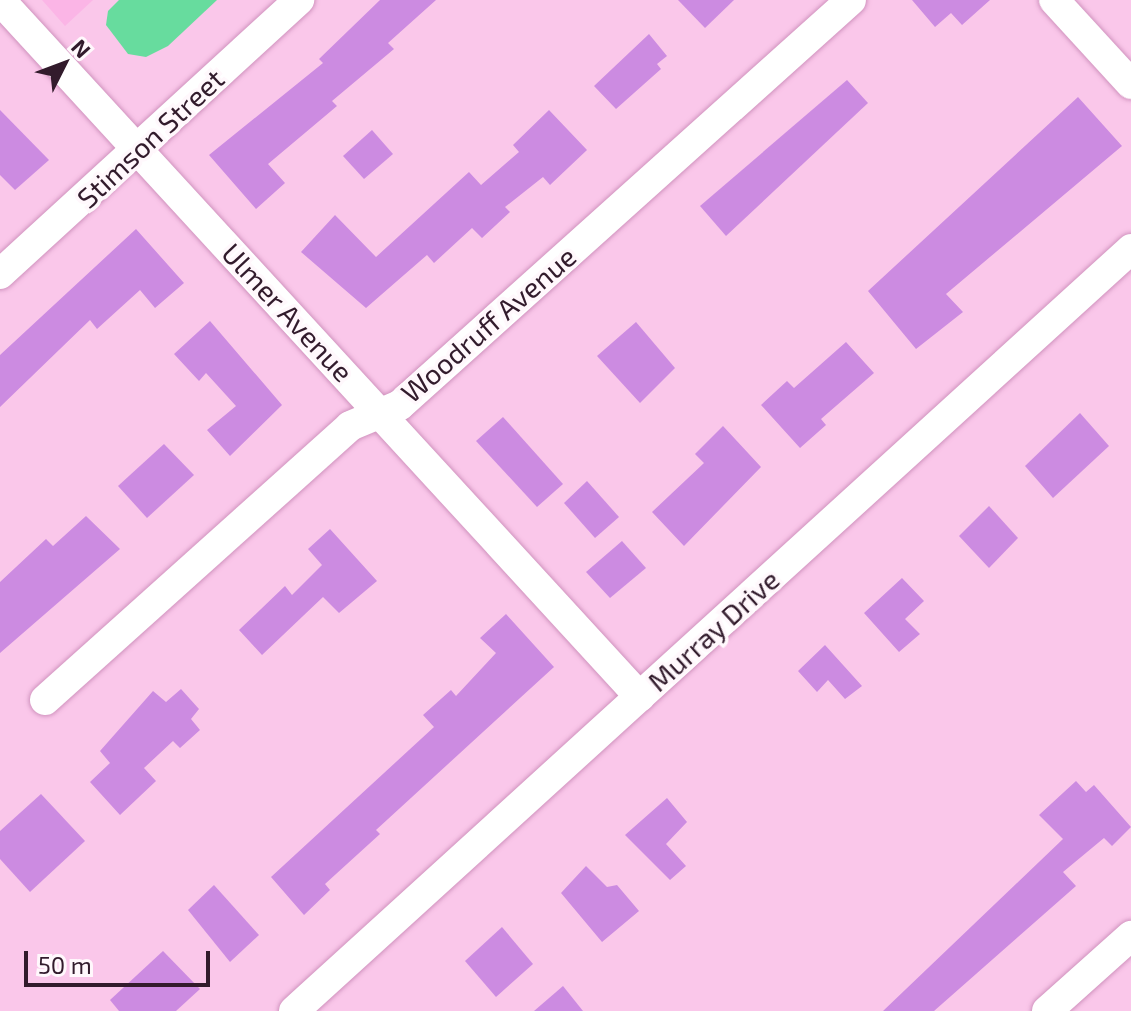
<!DOCTYPE html>
<html>
<head>
<meta charset="utf-8">
<style>
  body { margin:0 }
  #map { position:relative; width:1131px; height:1011px; overflow:hidden; background:#fac7ea; font-family:"Exo 2",sans-serif }
  div>[style] { position:absolute }
  [style*='--x'] { left:calc(var(--x)*1px); top:calc(var(--y)*1px); width:calc(var(--w)*1px); rotate:calc(var(--a)*1deg) }
  .built>* { inset:0; background:#fbb5e6 }
  .water>* { inset:0; background:#67dc9e }
  .building>* { inset:0; background:#cc8be1 }
  .roads { filter:drop-shadow(0 0 2px #d093be) drop-shadow(0 0 2px #d093be) }
  .minor>* { height:30px; margin:-15px; padding:0 15px; transform-origin:15px; border-radius:15px; background:#fff }
  span { translate:-50% -50%; white-space:nowrap; text-align:center; line-height:1.15; -webkit-text-stroke:7px #fff8fc; paint-order:stroke }
  .street-label { font-size:28px; color:#321b2c }
  .north { position:absolute; left:24px; top:24px; width:80px; height:80px; -webkit-text-stroke:6px #fff8fc; paint-order:stroke; rotate:48deg; font-size:22px; font-weight:700; line-height:32px; text-align:center; color:#321b2c }
  .north::after { content:''; display:block; margin:auto; width:28px; height:36px; background:#321b2c; clip-path:polygon(50% 0,100% 100%,50% 72%,0 100%) }
  .scale { position:absolute; left:24px; top:951px; width:186px; height:36px; box-sizing:border-box; border:4px solid #321b2c; border-top:0; padding-left:10px; font-size:24px; line-height:28px; white-space:nowrap; color:#321b2c; -webkit-text-stroke:6px #fff8fc; paint-order:stroke }
</style>
</head>
<body>
<div id="map">
  <div class="built">
    <div style="clip-path:polygon(42px 0,93px 0,65px 26px)"></div>
  </div>
  <div class="water">
    <div style="clip-path:polygon(119px 0,217px 0,168px 46px,146px 57px,128px 54px,106px 25px,108px 11px)"></div>
  </div>
  <div class="building">
    <div style="clip-path:polygon(380px 0,436px 0,388px 43px,394px 49px,332px 101px,337px 106px,268px 164px,285px 183px,256px 209px,209px 155px,323px 63px,319px 59px)"></div>
    <div style="clip-path:polygon(678px 0,734px 0,705px 28px)"></div>
    <div style="clip-path:polygon(912px 0,990px 0,962px 25px,951px 13px,935px 27px)"></div>
    <div style="clip-path:polygon(649px 34px,667px 56px,657px 64px,661px 69px,616px 109px,594px 86px)"></div>
    <div style="clip-path:polygon(847px 80px,868px 103px,726px 236px,700px 206px)"></div>
    <div style="clip-path:polygon(1078px 97px,1122px 146px,946px 294px,963px 312px,916px 349px,868px 291px)"></div>
    <div style="clip-path:polygon(0 110px,49px 160px,15px 190px,0 175px)"></div>
    <div style="clip-path:polygon(549px 110px,587px 150px,550px 185px,543px 177px,505px 207px,510px 212px,482px 238px,472px 228px,434px 263px,427px 255px,366px 308px,301px 252px,335px 215px,376px 257px,469px 172px,481px 185px,519px 152px,513px 145px)"></div>
    <div style="clip-path:polygon(372px 130px,393px 154px,364px 179px,343px 156px)"></div>
    <div style="clip-path:polygon(136px 229px,184px 283px,155px 308px,140px 290px,97px 329px,90px 320px,0 407px,0 355px)"></div>
    <div style="clip-path:polygon(210px 321px,282px 405px,230px 456px,207px 430px,236px 406px,206px 373px,199px 381px,174px 354px)"></div>
    <div style="clip-path:polygon(636px 322px,675px 368px,640px 403px,597px 356px)"></div>
    <div style="clip-path:polygon(846px 342px,874px 373px,821px 419px,826px 425px,800px 448px,761px 405px,787px 381px,794px 388px)"></div>
    <div style="clip-path:polygon(1080px 413px,1109px 446px,1053px 498px,1025px 466px)"></div>
    <div style="clip-path:polygon(503px 417px,563px 484px,537px 507px,476px 441px)"></div>
    <div style="clip-path:polygon(723px 426px,761px 467px,684px 546px,652px 512px,704px 463px,695px 454px)"></div>
    <div style="clip-path:polygon(164px 444px,194px 475px,147px 518px,118px 486px)"></div>
    <div style="clip-path:polygon(587px 481px,619px 517px,595px 538px,564px 503px)"></div>
    <div style="clip-path:polygon(989px 506px,1018px 538px,989px 568px,959px 536px)"></div>
    <div style="clip-path:polygon(86px 516px,120px 549px,0 653px,0 582px,46px 539px,53px 546px)"></div>
    <div style="clip-path:polygon(330px 529px,377px 581px,339px 613px,323px 597px,262px 655px,239px 630px,285px 586px,292px 595px,322px 565px,308px 549px)"></div>
    <div style="clip-path:polygon(622px 541px,646px 568px,610px 598px,586px 572px)"></div>
    <div style="clip-path:polygon(902px 578px,924px 601px,905px 619px,920px 634px,899px 652px,864px 613px)"></div>
    <div style="clip-path:polygon(506px 614px,554px 667px,376px 830px,380px 834px,325px 884px,330px 890px,304px 915px,271px 877px,434px 727px,423px 715px,451px 690px,456px 696px,496px 653px,480px 638px)"></div>
    <div style="clip-path:polygon(825px 645px,862px 686px,845px 699px,828px 680px,817px 692px,798px 671px)"></div>
    <div style="clip-path:polygon(181px 689px,199px 709px,191px 719px,200px 730px,180px 748px,173px 741px,144px 768px,156px 781px,120px 815px,90px 782px,110px 763px,100px 751px,153px 691px,166px 702px)"></div>
    <div style="clip-path:polygon(1076px 781px,1086px 792px,1094px 785px,1131px 827px,1112px 846px,1104px 838px,1063px 872px,1076px 886px,934px 1011px,883px 1011px,1063px 839px,1039px 815px)"></div>
    <div style="clip-path:polygon(41px 794px,85px 841px,30px 892px,0 859px,0 831px)"></div>
    <div style="clip-path:polygon(667px 798px,687px 822px,666px 844px,686px 866px,670px 880px,625px 835px)"></div>
    <div style="clip-path:polygon(586px 866px,607px 887px,617px 885px,639px 911px,602px 942px,561px 893px)"></div>
    <div style="clip-path:polygon(214px 885px,259px 935px,230px 962px,188px 910px)"></div>
    <div style="clip-path:polygon(502px 927px,533px 964px,496px 997px,465px 961px)"></div>
    <div style="clip-path:polygon(163px 951px,200px 989px,176px 1011px,119px 1011px,110px 1000px)"></div>
    <div style="clip-path:polygon(563px 986px,583px 1011px,534px 1011px)"></div>
  </div>
  <div class="roads">
    <div class="minor">
      <div style="--x:0;--y:0;--w:946;--a:47.44"></div>
      <div style="--x:1054;--y:0;--w:114;--a:47.5"></div>
      <div style="--x:0;--y:274;--w:406;--a:-42.5"></div>
      <div style="--x:45;--y:700;--w:410;--a:-41.9"></div>
      <div style="--x:350;--y:426;--w:54;--a:-22.8"></div>
      <div style="--x:400;--y:405;--w:606;--a:-41.92"></div>
      <div style="--x:294;--y:1011;--w:1132;--a:-42.31"></div>
      <div style="--x:1047;--y:1011;--w:113;--a:-41.8"></div>
    </div>
  </div>
  <div class="street-label">
    <span style="left:150px;top:138px;rotate:-43deg">Stimson Street</span>
    <span style="left:288px;top:312px;rotate:47deg">Ulmer Avenue</span>
    <span style="left:488px;top:324px;rotate:-41deg">Woodruff Avenue</span>
    <span style="left:713px;top:630px;rotate:-42deg">Murray Drive</span>
  </div>
  <div class="north">N</div>
  <div class="scale">50 m</div>
</div>
</body>
</html>
